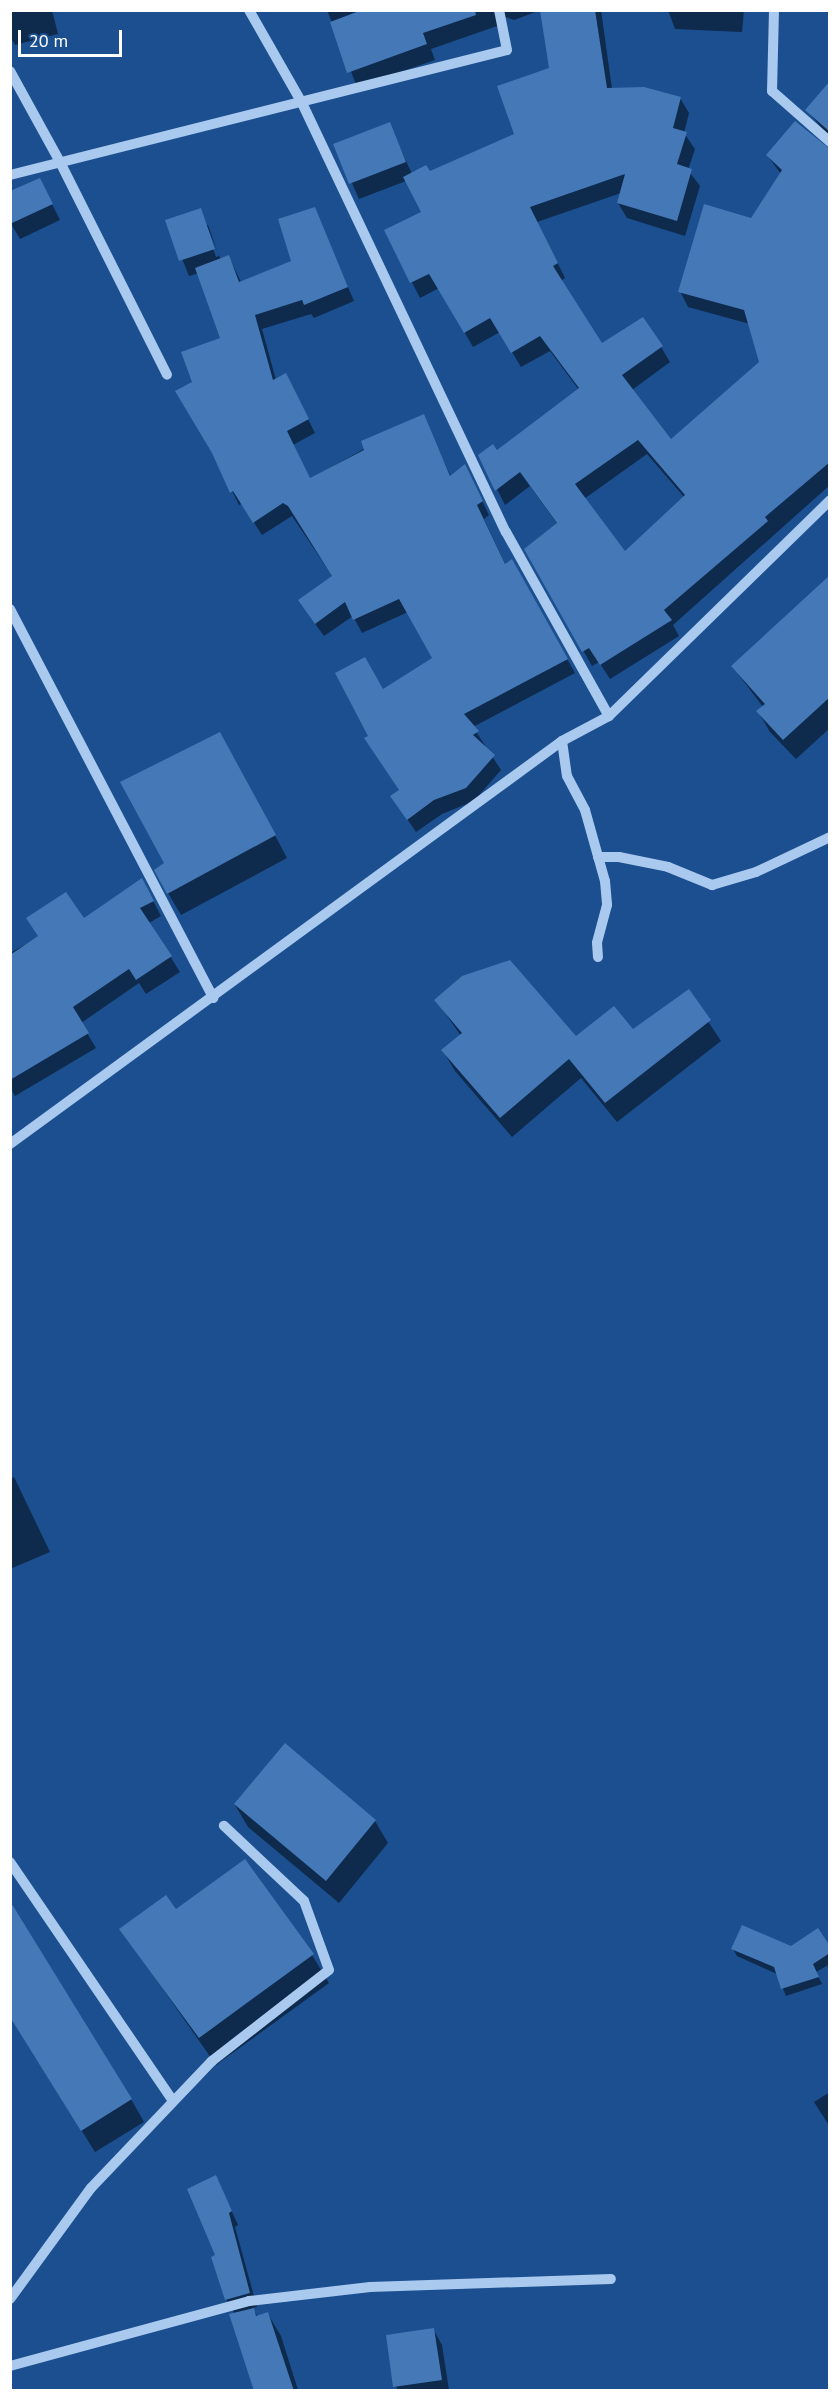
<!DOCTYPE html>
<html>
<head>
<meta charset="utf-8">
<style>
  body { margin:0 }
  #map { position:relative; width:840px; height:2401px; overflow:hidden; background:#1b4f8f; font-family:"PT Sans",sans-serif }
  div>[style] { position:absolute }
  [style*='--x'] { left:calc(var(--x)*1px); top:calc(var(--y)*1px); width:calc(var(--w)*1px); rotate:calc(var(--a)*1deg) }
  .shadow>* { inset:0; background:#0007 }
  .building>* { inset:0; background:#4478b7 }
  .minor>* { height:10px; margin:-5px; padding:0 5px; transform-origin:5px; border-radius:5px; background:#a9c9ee }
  span { translate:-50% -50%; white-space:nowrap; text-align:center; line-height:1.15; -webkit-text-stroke:5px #1b4f8f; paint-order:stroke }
  .frame { position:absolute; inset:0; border:12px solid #fff; pointer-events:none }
  .scale { position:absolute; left:18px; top:30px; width:104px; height:27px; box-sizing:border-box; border:3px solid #fff; border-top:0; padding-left:8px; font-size:18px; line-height:21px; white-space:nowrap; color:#fff; -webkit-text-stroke:4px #1b4f8f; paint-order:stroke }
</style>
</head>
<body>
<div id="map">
  <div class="shadow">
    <div style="clip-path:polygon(10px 10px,52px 10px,58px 34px,15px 45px,10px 36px)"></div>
    <div style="clip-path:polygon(327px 10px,541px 10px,514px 20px,506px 17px,500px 25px,431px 49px,435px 60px,357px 87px)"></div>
    <div style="clip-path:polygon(evenodd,542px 10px,601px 10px,612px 89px,680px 98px,689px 113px,684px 133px,695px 149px,688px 170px,700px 186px,685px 236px,627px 218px,618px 203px,621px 193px,537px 222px,565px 278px,561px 281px,602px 345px,661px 347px,670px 362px,632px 390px,670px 441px,761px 362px,750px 324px,688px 307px,680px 291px,752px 219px,781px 174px,767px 155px,830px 149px,830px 485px,673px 625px,679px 636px,610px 679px,599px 662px,592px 666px,526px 550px,558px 525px,530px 486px,505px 505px,480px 455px,497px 452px,579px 390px,550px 351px,521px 367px,500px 332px,473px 347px,439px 288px,420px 298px,386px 231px,423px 212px,406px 181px,359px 199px,335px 145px,389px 124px,412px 174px,429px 173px,516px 135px,550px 69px,542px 10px,647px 454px,685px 498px,625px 553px,584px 499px,647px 454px)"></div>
    <div style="clip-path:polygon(668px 10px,744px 10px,742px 32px,675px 29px)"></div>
    <div style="clip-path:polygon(830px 96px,830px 138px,807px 110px)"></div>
    <div style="clip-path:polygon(40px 180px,60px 220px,20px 239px,10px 222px)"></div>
    <div style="clip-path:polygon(evenodd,314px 209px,354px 301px,314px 318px,311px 314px,262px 329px,276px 380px,293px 389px,315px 433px,293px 445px,310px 479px,423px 416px,451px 477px,465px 466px,489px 515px,484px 519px,506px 566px,512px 561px,575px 673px,473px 727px,501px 770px,474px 801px,442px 814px,416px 832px,392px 797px,400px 791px,370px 736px,383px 691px,434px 659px,408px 612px,362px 633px,353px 616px,324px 636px,308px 614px,333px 577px,292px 516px,262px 535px,242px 504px,239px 505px,214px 454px,194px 383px,222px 339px,199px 273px,189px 276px,167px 221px,200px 210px,221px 260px,229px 257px,241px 282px,293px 261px,314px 209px,205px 225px,208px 225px,219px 256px,216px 257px,205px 225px)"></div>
    <div style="clip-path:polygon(830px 582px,830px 728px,796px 759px,770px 732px,758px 711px,763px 707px,733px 667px)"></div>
    <div style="clip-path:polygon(233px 756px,287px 858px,181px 915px,168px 893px,166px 864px)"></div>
    <div style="clip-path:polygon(150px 895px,161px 916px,149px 923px,180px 972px,146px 994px,139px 983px,81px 1023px,96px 1048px,15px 1096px,10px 1087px,10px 953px,39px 937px)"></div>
    <div style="clip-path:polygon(688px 991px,721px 1041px,617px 1122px,581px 1078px,512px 1137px,455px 1071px,443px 1051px,461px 1036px,436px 1000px,576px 1038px,633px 1031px)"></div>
    <div style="clip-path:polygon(14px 1477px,50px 1552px,10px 1569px,10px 1479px)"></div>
    <div style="clip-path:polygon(235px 1805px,375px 1821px,388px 1843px,339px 1903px,248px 1827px)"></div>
    <div style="clip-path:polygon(175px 1911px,312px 1955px,329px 1983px,216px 2065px,121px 1929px)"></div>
    <div style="clip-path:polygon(830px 1948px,830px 1964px,816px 1972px,822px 1984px,786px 1996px,777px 1974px,737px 1956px,733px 1949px)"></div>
    <div style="clip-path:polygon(10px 2016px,131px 2099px,144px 2122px,95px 2152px)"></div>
    <div style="clip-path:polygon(830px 2092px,830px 2127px,814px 2102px)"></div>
    <div style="clip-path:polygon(216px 2177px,238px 2225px,235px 2227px,257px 2307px,252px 2308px,258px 2317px,268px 2314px,281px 2336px,298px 2390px,256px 2390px,235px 2314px,226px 2299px,217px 2256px)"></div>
    <div style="clip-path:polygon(433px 2329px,442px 2345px,449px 2390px,397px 2390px,387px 2336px)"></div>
  </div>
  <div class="building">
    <div style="clip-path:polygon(362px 10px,475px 10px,476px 15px,423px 33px,427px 44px,347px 73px,330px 22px)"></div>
    <div style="clip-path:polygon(evenodd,540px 10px,595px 10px,607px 88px,644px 87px,681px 97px,673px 128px,687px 132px,677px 164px,692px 169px,677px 221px,617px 203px,625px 174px,530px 207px,558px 263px,553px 266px,602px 343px,643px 317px,663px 346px,622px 375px,671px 439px,759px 362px,744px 310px,678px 292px,704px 204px,751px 218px,782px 170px,766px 155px,795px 121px,830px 149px,830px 462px,765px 517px,768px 521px,664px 610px,672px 620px,600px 665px,589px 648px,582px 652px,524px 549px,557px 523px,520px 472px,495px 491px,478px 455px,493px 444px,497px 450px,579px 388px,540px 336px,511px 353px,490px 318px,464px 333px,429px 274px,410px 283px,384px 230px,421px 212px,403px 177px,426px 165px,430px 171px,514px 134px,497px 86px,549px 68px,540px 10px,638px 440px,685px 495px,625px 551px,575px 484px,638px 440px)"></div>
    <div style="clip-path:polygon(830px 81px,830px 132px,805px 110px)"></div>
    <div style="clip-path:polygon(390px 122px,406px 162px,349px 184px,333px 144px)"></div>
    <div style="clip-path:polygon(40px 178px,53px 204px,10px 224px,10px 191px)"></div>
    <div style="clip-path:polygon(315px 207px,348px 287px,304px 305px,302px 300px,255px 315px,273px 380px,286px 373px,309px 419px,287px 431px,310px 478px,364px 450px,361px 441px,424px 414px,450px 476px,465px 464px,483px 501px,477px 505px,505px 564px,512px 559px,568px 659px,464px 714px,479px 731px,473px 735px,495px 755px,466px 788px,434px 800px,407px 820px,390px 796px,399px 790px,364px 738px,368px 736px,335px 673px,365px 657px,383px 689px,432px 658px,399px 599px,353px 620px,345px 602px,315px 624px,298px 600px,332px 576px,288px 506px,283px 503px,253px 523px,233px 491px,230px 493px,212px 453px,175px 391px,192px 382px,181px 352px,220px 338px,195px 268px,229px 255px,239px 282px,291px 261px,278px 219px)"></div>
    <div style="clip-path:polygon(201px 208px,215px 249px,179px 261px,165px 220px)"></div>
    <div style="clip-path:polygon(830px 575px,830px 697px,783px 740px,756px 711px,765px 704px,731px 666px)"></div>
    <div style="clip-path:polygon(220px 732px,276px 835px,167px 894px,154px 870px,164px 863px,120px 782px)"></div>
    <div style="clip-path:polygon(142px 878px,154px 901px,140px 908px,172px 956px,136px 980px,129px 969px,73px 1007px,89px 1033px,10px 1080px,10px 955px,38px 936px,26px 918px,66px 892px,84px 918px)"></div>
    <div style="clip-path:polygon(510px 960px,576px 1036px,614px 1006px,633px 1029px,689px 989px,711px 1020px,605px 1103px,569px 1059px,500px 1118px,441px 1050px,462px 1033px,434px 1000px,462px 976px)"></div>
    <div style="clip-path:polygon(285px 1743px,376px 1820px,326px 1881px,234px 1804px)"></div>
    <div style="clip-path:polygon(245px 1859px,314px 1954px,199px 2038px,119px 1929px,166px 1895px,176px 1909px)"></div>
    <div style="clip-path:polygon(10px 1901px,132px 2099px,81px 2131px,10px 2017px)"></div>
    <div style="clip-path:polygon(742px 1925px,791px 1946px,818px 1928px,830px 1946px,830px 1953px,813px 1964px,819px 1977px,781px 1989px,774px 1967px,731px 1949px)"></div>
    <div style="clip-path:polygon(216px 2175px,232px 2211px,229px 2213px,250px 2293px,225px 2300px,211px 2257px,215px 2255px,187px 2189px)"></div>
    <div style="clip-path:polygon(254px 2308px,256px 2316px,268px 2312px,294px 2391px,254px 2391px,229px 2314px)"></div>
    <div style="clip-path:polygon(434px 2328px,442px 2380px,393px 2387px,386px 2335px)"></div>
  </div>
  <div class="minor">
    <div style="--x:249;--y:10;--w:107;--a:60.3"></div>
    <div style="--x:302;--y:103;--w:475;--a:64.6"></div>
    <div style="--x:506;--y:532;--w:211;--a:60.8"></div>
    <div style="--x:774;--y:10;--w:81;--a:91.4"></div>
    <div style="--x:772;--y:91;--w:77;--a:41.3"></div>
    <div style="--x:10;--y:71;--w:104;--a:61.2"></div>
    <div style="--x:60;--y:162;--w:238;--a:63.3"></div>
    <div style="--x:10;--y:175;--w:512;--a:-14.12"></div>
    <div style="--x:507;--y:50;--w:41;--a:-101.3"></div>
    <div style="--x:10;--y:609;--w:439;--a:62.4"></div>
    <div style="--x:562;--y:741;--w:35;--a:82"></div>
    <div style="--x:567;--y:776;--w:38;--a:62"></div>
    <div style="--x:585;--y:810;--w:74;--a:74.3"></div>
    <div style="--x:605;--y:881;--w:24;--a:85"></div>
    <div style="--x:607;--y:905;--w:39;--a:105"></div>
    <div style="--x:597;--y:943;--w:14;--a:86"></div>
    <div style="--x:598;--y:857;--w:21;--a:0"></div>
    <div style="--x:619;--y:857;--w:50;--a:11.5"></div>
    <div style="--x:668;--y:867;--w:48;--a:22.2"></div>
    <div style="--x:712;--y:885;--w:46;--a:-16.5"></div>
    <div style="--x:756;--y:872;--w:82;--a:-25.3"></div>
    <div style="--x:10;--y:1144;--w:683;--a:-36.13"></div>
    <div style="--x:562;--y:741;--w:53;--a:-28"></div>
    <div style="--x:609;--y:716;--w:309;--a:-44.3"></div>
    <div style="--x:10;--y:1862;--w:289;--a:55.7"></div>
    <div style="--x:10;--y:2299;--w:137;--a:-53.9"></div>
    <div style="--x:91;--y:2188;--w:175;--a:-46.4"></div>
    <div style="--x:212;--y:2061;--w:148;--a:-37.9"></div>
    <div style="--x:329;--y:1970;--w:73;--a:-109.9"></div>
    <div style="--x:304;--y:1901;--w:110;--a:-136.8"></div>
    <div style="--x:10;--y:2366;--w:248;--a:-15.2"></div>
    <div style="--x:249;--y:2301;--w:122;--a:-6.6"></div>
    <div style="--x:370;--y:2287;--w:241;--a:-1.9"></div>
  </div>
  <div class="frame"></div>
  <div class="scale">20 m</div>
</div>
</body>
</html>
